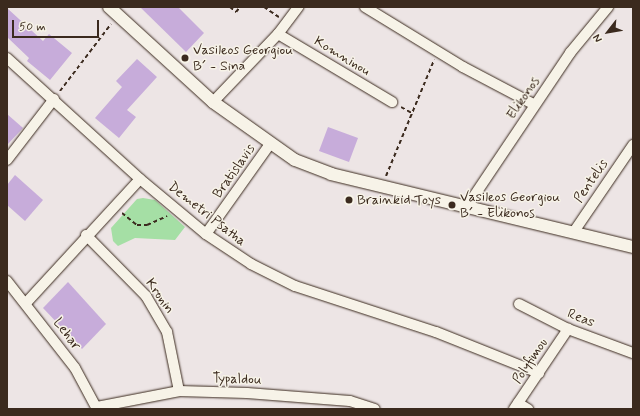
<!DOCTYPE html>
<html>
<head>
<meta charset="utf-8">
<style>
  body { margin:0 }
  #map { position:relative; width:640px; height:416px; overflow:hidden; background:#ede5e5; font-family:Mynerve,sans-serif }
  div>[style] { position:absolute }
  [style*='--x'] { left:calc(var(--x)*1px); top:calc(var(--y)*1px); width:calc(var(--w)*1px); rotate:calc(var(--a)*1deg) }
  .green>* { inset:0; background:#a5dfa5 }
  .building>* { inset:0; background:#c7acda }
  .path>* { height:2px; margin-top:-1px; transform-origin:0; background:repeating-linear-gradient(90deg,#3b2a1e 0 4px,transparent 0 7px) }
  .roads { filter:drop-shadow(0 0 1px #3b2a1e) drop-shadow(0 0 1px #3b2a1e) }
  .minor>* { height:10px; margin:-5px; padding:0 5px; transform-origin:5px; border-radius:5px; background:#f7f3e8 }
  .tertiary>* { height:12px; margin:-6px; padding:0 6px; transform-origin:6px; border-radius:6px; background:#f7f3e8 }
  .dots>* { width:11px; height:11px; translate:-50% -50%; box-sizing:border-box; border:2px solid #f7f3e8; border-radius:50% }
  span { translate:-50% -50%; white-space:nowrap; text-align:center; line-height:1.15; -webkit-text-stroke:3px #f7f3e8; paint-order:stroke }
  .poi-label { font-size:14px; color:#3b2a1e }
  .left { translate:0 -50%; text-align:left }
  .street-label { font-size:14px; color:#3b2a1e }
  .frame { position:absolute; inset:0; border:8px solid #3b2a1e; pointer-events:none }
  .north { position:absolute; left:588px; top:12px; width:40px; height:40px; -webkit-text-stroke:3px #f7f3e8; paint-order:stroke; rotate:239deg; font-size:11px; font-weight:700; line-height:16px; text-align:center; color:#3b2a1e }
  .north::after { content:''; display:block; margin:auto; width:14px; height:18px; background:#3b2a1e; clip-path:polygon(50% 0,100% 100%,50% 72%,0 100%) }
  .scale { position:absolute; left:12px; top:20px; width:87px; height:18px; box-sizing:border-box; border:2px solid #3b2a1e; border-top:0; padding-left:5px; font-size:12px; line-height:14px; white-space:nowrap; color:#3b2a1e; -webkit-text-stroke:3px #f7f3e8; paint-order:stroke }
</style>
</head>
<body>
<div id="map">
  <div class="green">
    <div style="clip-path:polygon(143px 198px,155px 200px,185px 227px,175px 240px,135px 238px,118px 246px,113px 241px,111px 228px,137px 199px)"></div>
  </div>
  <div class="building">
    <div style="clip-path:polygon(140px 7px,178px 7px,204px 33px,186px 52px)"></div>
    <div style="clip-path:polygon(7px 8px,43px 41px,49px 34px,72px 53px,50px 80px,27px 61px,29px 58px,7px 37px)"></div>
    <div style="clip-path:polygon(137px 59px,157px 77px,127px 110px,136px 117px,119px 138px,95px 118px,122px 87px,116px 81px)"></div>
    <div style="clip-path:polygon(7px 114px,23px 128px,7px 145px)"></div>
    <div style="clip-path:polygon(328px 127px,358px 138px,349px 162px,319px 151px)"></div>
    <div style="clip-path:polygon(15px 175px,43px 200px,25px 221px,7px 205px,7px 185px)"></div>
    <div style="clip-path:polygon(68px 282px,106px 324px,82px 349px,43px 308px)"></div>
  </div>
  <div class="path">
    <div style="--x:230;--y:7;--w:8;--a:40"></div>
    <div style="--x:236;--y:12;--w:6;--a:-51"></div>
    <div style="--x:264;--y:7;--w:18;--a:34"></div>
    <div style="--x:60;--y:91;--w:84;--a:-52.7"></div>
    <div style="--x:401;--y:107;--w:13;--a:29"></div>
    <div style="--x:386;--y:176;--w:126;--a:-67.5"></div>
    <div style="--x:122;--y:213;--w:19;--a:39"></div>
    <div style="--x:137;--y:225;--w:10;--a:0"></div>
    <div style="--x:147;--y:225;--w:22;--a:-24"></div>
  </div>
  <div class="roads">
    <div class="minor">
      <div style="--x:365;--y:7;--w:115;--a:31.5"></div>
      <div style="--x:463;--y:67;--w:81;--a:27.8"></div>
      <div style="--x:278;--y:34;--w:133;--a:30.8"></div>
      <div style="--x:7;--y:58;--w:180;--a:42.3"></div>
      <div style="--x:140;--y:179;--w:86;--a:39.8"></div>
      <div style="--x:206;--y:234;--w:54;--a:33.7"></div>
      <div style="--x:251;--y:264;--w:49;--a:26.6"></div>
      <div style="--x:295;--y:286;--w:148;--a:18.1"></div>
      <div style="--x:436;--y:332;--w:111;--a:21.7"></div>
      <div style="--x:213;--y:102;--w:94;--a:-46.3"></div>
      <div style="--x:278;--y:34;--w:34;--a:-53"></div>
      <div style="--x:7;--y:160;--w:77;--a:-52.4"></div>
      <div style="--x:466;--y:208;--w:187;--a:-56.1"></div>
      <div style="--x:570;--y:53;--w:60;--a:-50.4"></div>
      <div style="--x:573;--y:233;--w:107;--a:-55.7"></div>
      <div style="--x:206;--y:234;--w:110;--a:-54.6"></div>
      <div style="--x:86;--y:235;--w:86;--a:45.5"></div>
      <div style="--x:146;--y:296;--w:42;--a:59.7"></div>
      <div style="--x:167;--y:332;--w:60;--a:78.5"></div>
      <div style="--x:7;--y:281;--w:110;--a:52"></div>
      <div style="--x:75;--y:368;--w:47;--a:61.8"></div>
      <div style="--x:26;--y:303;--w:168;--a:-47.4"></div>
      <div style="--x:519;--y:304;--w:55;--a:27"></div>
      <div style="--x:568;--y:329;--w:69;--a:20.3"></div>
      <div style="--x:518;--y:403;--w:12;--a:31"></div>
      <div style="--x:97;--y:407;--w:84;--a:-11"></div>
      <div style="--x:179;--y:391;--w:68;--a:1.7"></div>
      <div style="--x:247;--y:393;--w:103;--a:4.4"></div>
      <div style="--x:350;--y:401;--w:26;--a:18"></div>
      <div style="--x:514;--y:409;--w:97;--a:-56"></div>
    </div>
    <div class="tertiary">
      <div style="--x:109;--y:7;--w:141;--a:42.4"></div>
      <div style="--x:213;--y:102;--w:100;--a:35.3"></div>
      <div style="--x:295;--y:160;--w:39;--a:21"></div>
      <div style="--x:331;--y:174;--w:311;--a:13.6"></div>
    </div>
  </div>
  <div class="dots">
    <div style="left:185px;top:58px;background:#3b2a1e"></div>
    <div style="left:349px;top:200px;background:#3b2a1e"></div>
    <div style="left:452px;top:205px;background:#3b2a1e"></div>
  </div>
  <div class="poi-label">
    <span class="left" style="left:193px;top:58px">Vasileos Georgiou<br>B´ - Sina</span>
    <span class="left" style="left:460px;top:205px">Vasileos Georgiou<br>B´ - Elikonos</span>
    <span class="left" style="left:357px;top:200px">Brainkid Toys</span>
  </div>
  <div class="street-label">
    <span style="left:342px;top:56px;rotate:31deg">Komninou</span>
    <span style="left:523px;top:98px;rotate:-56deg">Elikonos</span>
    <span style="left:234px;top:171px;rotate:-55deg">Bratislavis</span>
    <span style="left:591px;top:181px;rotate:-56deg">Pentelis</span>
    <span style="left:207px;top:214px;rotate:38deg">Demetri Psatha</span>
    <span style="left:160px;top:296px;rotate:55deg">Kronin</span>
    <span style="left:581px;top:318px;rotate:22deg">Reas</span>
    <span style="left:67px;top:334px;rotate:53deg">Lehar</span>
    <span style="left:530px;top:361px;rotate:-56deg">Polyfimou</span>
    <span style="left:237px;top:379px;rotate:2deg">Typaldou</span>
  </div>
  <div class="frame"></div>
  <div class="north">N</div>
  <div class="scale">50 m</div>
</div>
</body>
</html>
